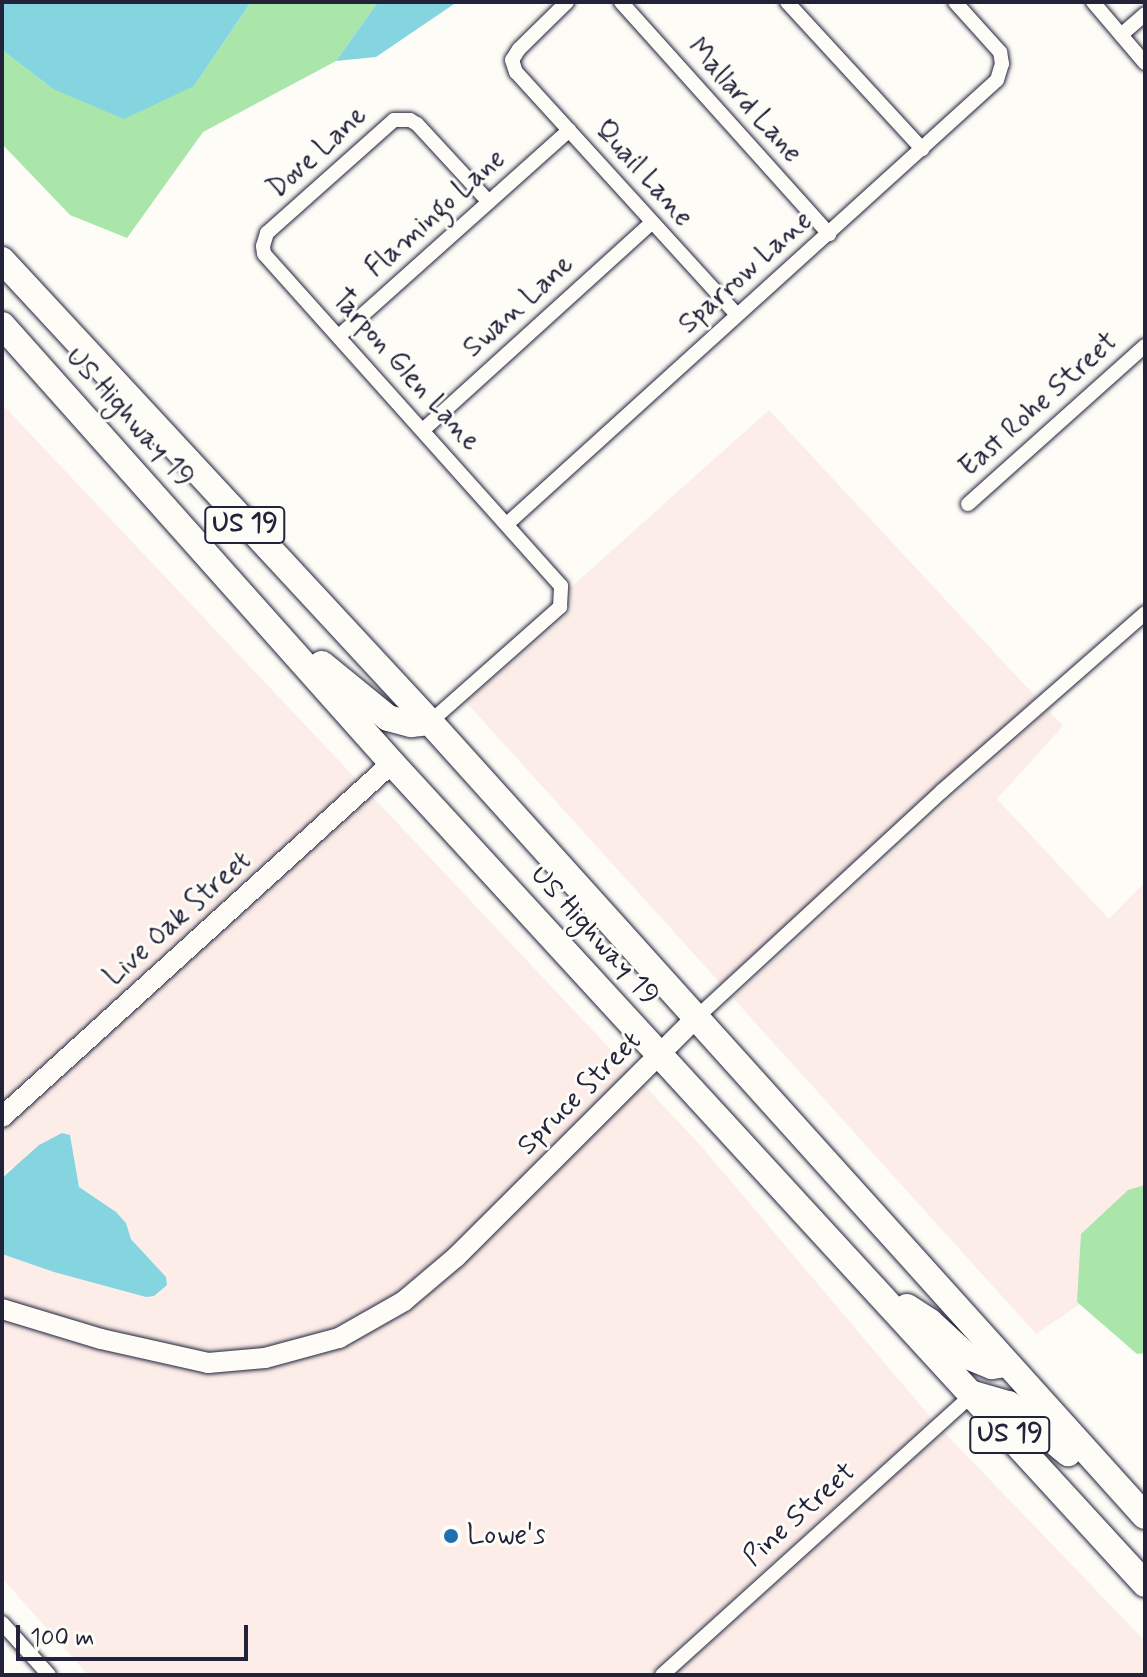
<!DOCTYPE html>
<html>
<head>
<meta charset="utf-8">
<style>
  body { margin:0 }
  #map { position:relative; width:1147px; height:1677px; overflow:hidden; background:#fdfcf7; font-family:Mynerve,sans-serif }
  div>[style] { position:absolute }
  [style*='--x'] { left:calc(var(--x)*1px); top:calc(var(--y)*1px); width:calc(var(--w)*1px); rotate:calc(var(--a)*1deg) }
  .built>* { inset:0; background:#fcede9 }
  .green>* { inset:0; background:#aae5aa }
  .water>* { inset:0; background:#85d5e0 }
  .roads { filter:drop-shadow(0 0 2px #22223b) drop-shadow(0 0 2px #22223b) }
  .street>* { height:14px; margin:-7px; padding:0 7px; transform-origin:7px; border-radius:7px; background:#fdfcf7 }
  .secondary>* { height:20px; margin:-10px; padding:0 10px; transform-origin:10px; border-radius:10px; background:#fdfcf7 }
  .highway>* { height:26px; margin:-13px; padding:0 13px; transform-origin:13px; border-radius:13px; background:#fdfcf7 }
  .dots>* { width:22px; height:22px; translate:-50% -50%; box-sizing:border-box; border:4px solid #fdfcf7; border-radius:50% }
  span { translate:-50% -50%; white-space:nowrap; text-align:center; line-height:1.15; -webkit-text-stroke:6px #fdfcf7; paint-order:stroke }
  .shield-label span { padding:2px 6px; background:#fdfcf7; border:2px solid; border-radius:6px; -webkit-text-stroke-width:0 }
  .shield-label { font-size:26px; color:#22223b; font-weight:700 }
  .street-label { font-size:28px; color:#22223b }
  .poi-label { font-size:28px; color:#22223b }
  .left { translate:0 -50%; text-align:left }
  .frame { position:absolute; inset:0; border:4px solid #22223b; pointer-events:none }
  .scale { position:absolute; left:16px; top:1625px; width:232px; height:36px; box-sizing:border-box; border:4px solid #22223b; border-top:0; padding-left:10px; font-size:24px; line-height:28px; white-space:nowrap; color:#22223b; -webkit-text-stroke:6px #fdfcf7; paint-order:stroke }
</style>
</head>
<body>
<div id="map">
  <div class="built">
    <div style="clip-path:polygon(2px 404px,358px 781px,2px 1105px)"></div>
    <div style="clip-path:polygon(769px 410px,1036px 697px,721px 984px,466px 702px,564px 618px,572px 608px,570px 588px)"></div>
    <div style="clip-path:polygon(1048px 710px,1063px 726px,997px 799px,1109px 919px,1145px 882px,1145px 1185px,1128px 1190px,1077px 1301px,1080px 1304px,1036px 1334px,733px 998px)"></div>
    <div style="clip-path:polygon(370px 794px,630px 1070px,450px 1251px,398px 1294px,334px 1330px,263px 1349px,208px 1354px,102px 1331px,2px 1300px,2px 1254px,146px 1297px,166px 1277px,131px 1238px,126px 1223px,79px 1187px,70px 1135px,8px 1170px,2px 1178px,2px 1130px)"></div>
    <div style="clip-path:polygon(642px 1083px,702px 1147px,932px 1419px,648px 1675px,88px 1675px,2px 1578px,2px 1317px,172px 1364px,343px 1346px,409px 1309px)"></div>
    <div style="clip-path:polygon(944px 1432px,1145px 1641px,1145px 1675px,675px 1675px)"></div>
  </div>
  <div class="green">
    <div style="clip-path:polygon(251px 2px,378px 2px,336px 61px,203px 132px,127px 238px,70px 215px,2px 144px,2px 50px,53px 89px,194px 86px)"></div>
    <div style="clip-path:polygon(1145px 1185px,1145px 1353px,1137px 1354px,1077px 1302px,1081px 1234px,1128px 1190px)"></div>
  </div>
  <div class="water">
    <div style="clip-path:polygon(2px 2px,251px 2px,194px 86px,124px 119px,53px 89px,2px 50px)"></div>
    <div style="clip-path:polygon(378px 2px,457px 2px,376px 57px,336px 61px)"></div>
    <div style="clip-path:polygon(62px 1133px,70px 1135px,79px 1187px,116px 1212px,126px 1223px,131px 1239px,166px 1277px,167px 1285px,154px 1296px,146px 1297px,54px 1272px,2px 1254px,2px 1178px,39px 1145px)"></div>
  </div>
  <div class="roads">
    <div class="street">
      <div style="--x:567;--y:2;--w:67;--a:135.6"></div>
      <div style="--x:519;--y:49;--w:13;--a:122"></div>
      <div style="--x:512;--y:60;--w:13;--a:72"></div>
      <div style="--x:516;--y:72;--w:328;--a:47.7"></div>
      <div style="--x:621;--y:2;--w:312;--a:48.1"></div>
      <div style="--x:787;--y:2;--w:200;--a:47.4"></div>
      <div style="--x:1093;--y:2;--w:80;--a:49.6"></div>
      <div style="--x:1121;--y:35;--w:32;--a:-41"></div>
      <div style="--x:339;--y:336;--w:309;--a:-41.8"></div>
      <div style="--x:423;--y:430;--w:308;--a:-42.2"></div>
      <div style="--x:968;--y:504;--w:237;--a:-41.8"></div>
      <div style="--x:507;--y:524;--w:661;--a:-42.18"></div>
      <div style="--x:997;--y:80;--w:17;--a:-73"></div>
      <div style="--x:1002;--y:64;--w:12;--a:-99"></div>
      <div style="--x:1000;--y:52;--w:67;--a:-132"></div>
      <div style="--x:430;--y:722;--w:174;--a:-41.5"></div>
      <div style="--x:560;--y:607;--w:21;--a:-87"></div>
      <div style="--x:561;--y:586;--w:445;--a:-131.8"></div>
      <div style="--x:264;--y:254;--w:8;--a:-97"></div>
      <div style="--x:263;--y:246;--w:14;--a:-73"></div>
      <div style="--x:267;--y:233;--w:170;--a:-41.7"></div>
      <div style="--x:394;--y:120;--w:16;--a:0"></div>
      <div style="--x:410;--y:120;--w:8;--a:30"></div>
      <div style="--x:417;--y:124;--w:106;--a:47.3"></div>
      <div style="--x:696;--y:1018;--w:335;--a:-42.7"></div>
      <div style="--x:942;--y:791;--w:270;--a:-41.2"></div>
      <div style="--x:2;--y:1623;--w:70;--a:47.9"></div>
      <div style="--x:662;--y:1675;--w:419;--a:-42.1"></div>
    </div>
    <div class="secondary">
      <div style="--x:2;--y:1117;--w:527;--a:-42.23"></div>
      <div style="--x:2;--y:1309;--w:103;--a:16.9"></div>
      <div style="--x:101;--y:1339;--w:110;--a:12.6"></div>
      <div style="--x:208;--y:1363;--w:57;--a:-5"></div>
      <div style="--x:265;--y:1358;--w:77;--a:-15.1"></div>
      <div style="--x:339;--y:1338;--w:75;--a:-29.6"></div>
      <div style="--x:404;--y:1301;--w:68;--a:-40.2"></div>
      <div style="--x:456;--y:1257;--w:339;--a:-44.9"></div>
    </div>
    <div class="highway">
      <div style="--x:2;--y:260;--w:630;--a:47.19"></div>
      <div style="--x:430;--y:722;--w:1068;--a:48"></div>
      <div style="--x:2;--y:325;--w:586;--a:48.32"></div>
      <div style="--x:392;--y:763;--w:1114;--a:47.47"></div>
      <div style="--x:322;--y:664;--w:85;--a:39.3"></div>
      <div style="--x:388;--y:718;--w:24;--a:15"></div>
      <div style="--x:411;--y:724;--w:19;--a:-6"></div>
      <div style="--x:907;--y:1307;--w:27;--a:33"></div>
      <div style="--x:930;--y:1322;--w:50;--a:42.6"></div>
      <div style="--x:967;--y:1356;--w:27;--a:22"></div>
      <div style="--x:992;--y:1366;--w:14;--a:-8"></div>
      <div style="--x:973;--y:1394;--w:37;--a:16"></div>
      <div style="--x:1009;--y:1404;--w:77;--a:39.7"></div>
    </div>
  </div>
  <div class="dots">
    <div style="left:451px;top:1536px;background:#1f6fb2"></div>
  </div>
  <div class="shield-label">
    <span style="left:245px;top:525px">US 19</span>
    <span style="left:1010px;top:1435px">US 19</span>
  </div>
  <div class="street-label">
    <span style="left:744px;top:101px;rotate:48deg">Mallard Lane</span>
    <span style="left:318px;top:153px;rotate:-42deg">Dove Lane</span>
    <span style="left:643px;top:174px;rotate:48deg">Quail Lane</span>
    <span style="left:436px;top:214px;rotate:-42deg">Flamingo Lane</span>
    <span style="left:746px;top:273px;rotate:-42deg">Sparrow Lane</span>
    <span style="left:519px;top:307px;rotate:-42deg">Swan Lane</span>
    <span style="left:405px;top:371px;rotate:48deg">Tarpon Glen Lane</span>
    <span style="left:1039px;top:405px;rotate:-42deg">East Rohe Street</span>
    <span style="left:129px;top:418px;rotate:48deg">US Highway 19</span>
    <span style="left:178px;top:919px;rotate:-42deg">Live Oak Street</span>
    <span style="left:594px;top:936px;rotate:48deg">US Highway 19</span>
    <span style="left:580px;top:1094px;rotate:-45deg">Spruce Street</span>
    <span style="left:800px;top:1515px;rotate:-42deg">Pine Street</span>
  </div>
  <div class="poi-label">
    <span class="left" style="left:467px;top:1536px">Lowe's</span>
  </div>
  <div class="frame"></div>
  <div class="scale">100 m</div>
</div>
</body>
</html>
